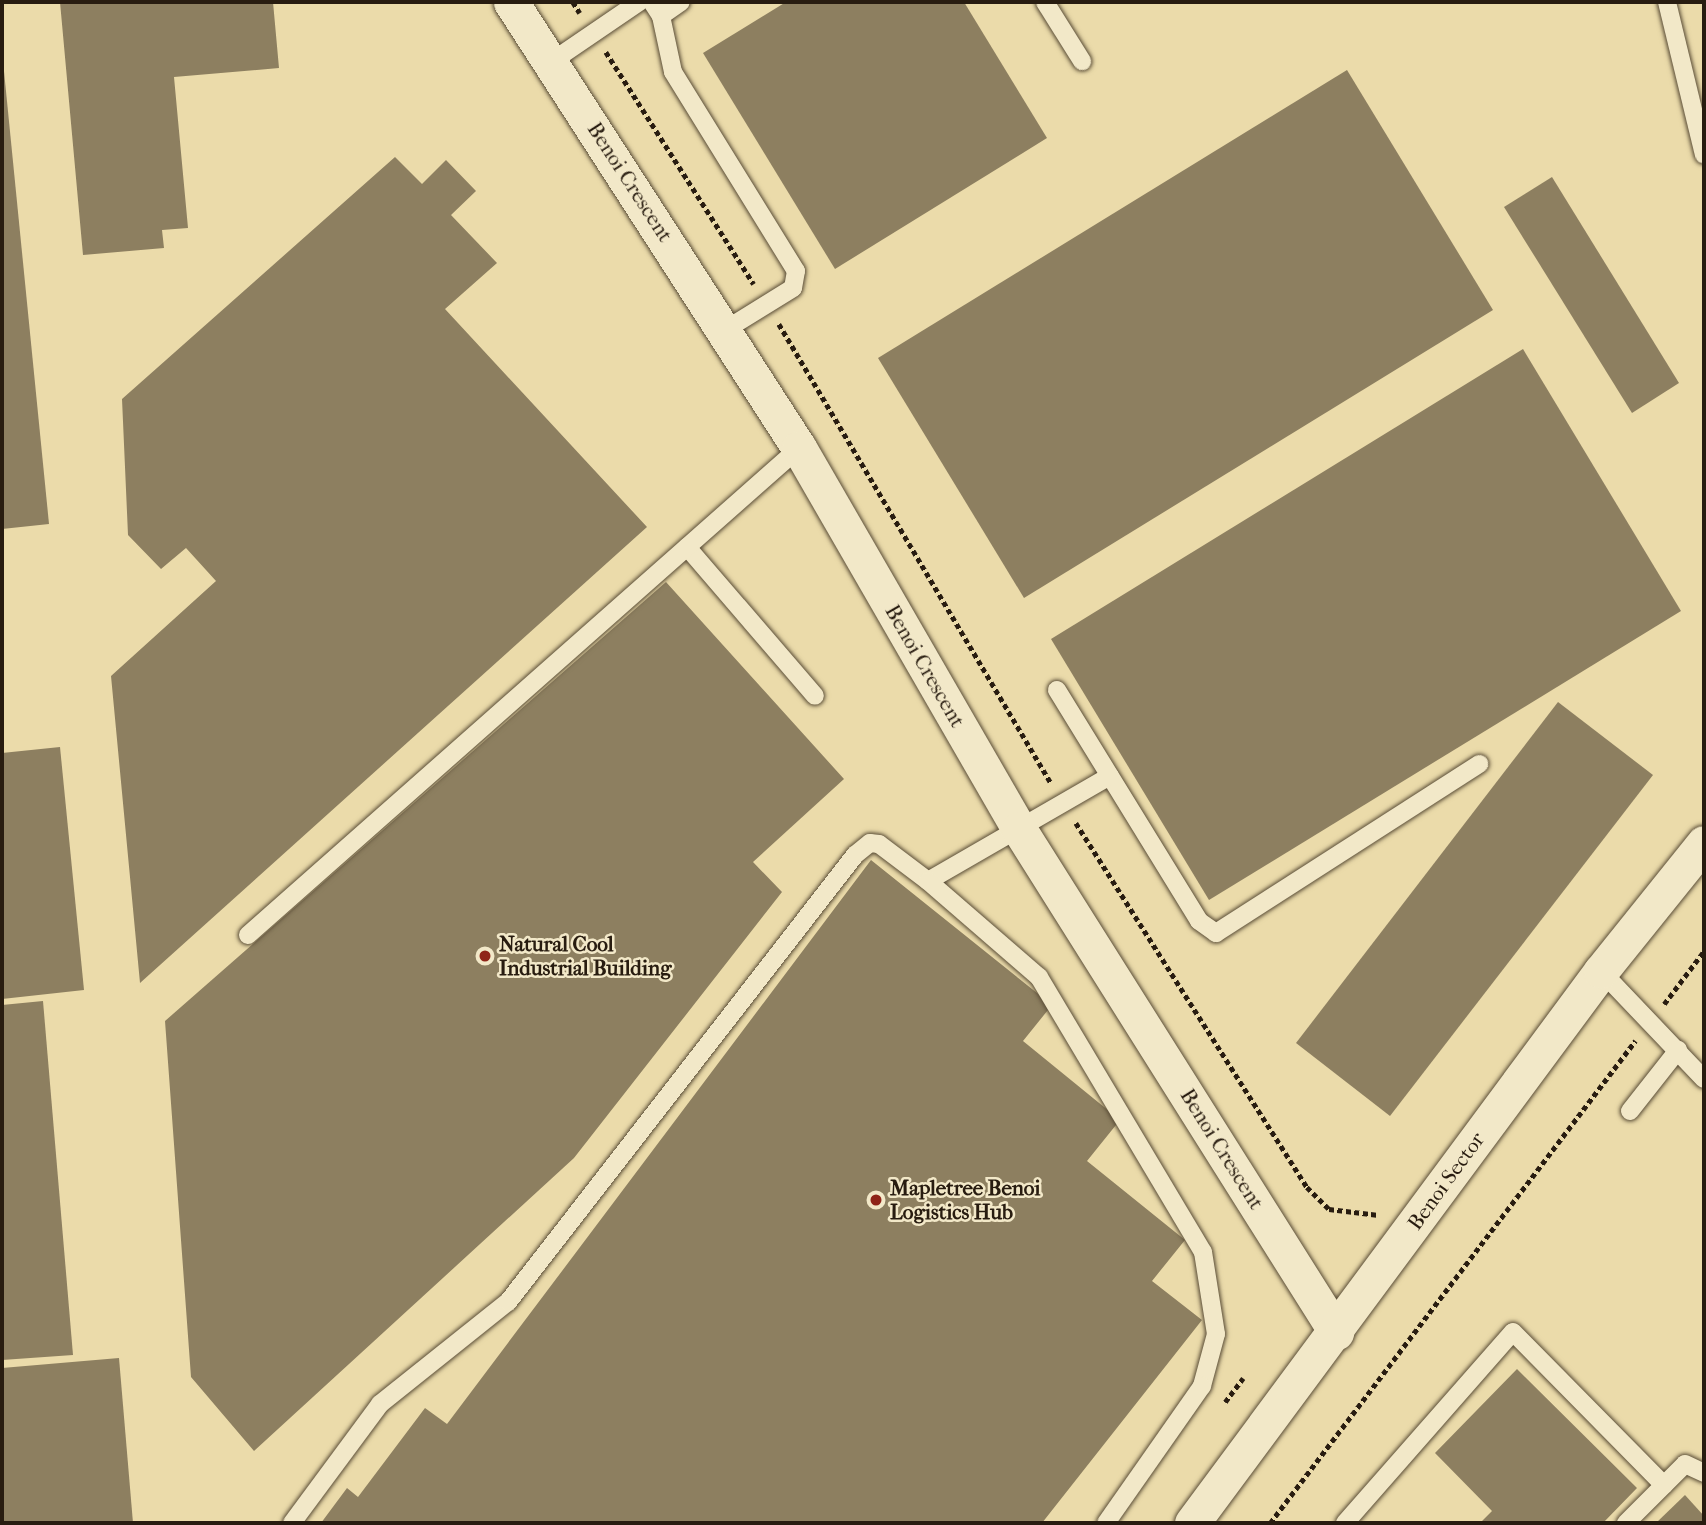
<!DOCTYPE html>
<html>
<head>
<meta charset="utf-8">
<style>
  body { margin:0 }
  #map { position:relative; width:1706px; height:1525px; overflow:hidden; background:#ebdbaa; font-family:"IM FELL French Canon",serif }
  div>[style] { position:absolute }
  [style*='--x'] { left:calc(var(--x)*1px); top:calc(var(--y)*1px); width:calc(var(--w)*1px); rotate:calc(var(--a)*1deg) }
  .building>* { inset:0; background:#8d7f60 }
  .path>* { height:4.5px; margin-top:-2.25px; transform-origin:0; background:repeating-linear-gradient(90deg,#281c10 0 5px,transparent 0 8.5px) }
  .roads { filter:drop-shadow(0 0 2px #594c36) drop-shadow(0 0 2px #594c36) }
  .service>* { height:18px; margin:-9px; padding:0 9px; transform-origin:9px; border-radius:9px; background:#f2e8c8 }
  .minor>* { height:35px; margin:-17.5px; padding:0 17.5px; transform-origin:17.5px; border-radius:17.5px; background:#f2e8c8 }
  .dots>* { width:19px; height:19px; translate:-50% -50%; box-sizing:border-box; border:4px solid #f2e8c8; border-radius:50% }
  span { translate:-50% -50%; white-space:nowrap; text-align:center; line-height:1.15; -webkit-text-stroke:5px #f2e8c8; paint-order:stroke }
  .street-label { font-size:21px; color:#281c10 }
  .poi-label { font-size:21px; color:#281c10; font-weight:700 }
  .left { translate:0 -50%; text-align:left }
  .frame { position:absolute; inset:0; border:4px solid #281c10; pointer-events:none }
</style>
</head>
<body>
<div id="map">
  <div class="building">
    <div style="clip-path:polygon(60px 2px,273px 2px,279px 68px,174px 77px,188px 228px,162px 230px,164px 248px,83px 255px)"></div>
    <div style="clip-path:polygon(786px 2px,964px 2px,1047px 138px,835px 269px,703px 53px)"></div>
    <div style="clip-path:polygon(2px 51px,49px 524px,2px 529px)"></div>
    <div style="clip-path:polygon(1347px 70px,1493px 310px,1024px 598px,878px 358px)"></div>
    <div style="clip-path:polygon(395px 157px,422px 184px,446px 160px,476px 191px,451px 215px,497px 263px,445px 309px,647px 527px,140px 983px,111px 676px,216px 581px,186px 548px,161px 569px,128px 535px,122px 399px)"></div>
    <div style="clip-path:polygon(1552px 177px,1679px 383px,1632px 413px,1504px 207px)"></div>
    <div style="clip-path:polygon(1523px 349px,1681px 611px,1209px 900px,1051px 639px)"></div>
    <div style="clip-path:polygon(666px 582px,844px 779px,753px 862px,782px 892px,574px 1158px,254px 1451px,191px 1377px,165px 1021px)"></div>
    <div style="clip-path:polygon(1558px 702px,1653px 775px,1390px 1116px,1296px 1043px)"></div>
    <div style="clip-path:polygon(60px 747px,84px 990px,2px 999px,2px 753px)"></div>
    <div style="clip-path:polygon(871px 860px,1052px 1005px,1023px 1041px,1120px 1120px,1087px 1161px,1185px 1240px,1152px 1281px,1202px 1320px,1042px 1523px,321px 1523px,347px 1488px,358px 1497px,425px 1408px,447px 1424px)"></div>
    <div style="clip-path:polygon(43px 1001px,73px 1355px,2px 1360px,2px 1005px)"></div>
    <div style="clip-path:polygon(119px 1358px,133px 1523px,2px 1523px,2px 1368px)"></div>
    <div style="clip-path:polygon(1517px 1369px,1637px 1488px,1603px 1523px,1480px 1523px,1492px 1511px,1435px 1453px)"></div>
    <div style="clip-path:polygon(1685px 1495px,1704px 1516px,1704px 1523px,1656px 1523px)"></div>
  </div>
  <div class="path">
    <div style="--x:573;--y:2;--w:13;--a:58"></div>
    <div style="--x:606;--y:52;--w:275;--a:57.5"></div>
    <div style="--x:779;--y:324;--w:534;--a:59.35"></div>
    <div style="--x:1076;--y:823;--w:431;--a:57.6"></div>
    <div style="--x:1307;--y:1187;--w:31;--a:45"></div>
    <div style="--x:1329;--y:1209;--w:50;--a:6.8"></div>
    <div style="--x:1664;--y:1004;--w:66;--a:-53"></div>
    <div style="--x:1225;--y:1402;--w:30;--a:-53"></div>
    <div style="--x:1270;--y:1523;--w:605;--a:-52.86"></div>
  </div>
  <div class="roads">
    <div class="service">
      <div style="--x:652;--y:2;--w:17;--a:57"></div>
      <div style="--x:661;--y:16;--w:57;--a:77.9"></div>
      <div style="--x:673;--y:72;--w:234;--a:58.3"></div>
      <div style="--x:796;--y:271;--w:17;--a:100"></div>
      <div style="--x:793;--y:288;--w:80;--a:148.3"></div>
      <div style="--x:1045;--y:2;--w:70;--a:57.9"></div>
      <div style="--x:1667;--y:2;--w:157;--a:76.4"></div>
      <div style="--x:661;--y:16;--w:24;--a:-35"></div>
      <div style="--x:551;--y:62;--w:107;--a:-34.3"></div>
      <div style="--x:687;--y:547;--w:196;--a:49.3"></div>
      <div style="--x:1057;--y:690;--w:271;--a:58.4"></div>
      <div style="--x:1199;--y:921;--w:21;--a:35"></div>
      <div style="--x:1216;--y:933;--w:313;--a:-32.7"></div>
      <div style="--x:928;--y:881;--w:210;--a:-30"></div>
      <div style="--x:248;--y:935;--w:735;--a:-41.47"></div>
      <div style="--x:1601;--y:971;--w:149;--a:46.4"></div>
      <div style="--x:1630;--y:1111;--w:78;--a:-51.8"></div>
      <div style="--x:292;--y:1523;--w:148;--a:-53.5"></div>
      <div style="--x:380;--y:1404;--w:164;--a:-38.6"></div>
      <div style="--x:508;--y:1302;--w:566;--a:-52.18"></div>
      <div style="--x:855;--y:855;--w:19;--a:-39"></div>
      <div style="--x:870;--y:843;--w:9;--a:6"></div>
      <div style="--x:879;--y:844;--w:61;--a:37.1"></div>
      <div style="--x:928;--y:881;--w:147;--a:40.9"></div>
      <div style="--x:1039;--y:977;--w:320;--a:59.2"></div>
      <div style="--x:1203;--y:1252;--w:83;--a:81"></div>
      <div style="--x:1216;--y:1334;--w:54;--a:105.1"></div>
      <div style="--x:1202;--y:1386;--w:167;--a:125"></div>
      <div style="--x:1345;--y:1523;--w:254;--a:-48.7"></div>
      <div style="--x:1513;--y:1332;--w:215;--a:45.4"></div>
      <div style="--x:1626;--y:1523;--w:83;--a:-45"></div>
      <div style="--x:1685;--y:1464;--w:21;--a:25"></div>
    </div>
    <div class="minor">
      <div style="--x:511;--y:2;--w:531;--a:57.15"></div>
      <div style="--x:799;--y:448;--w:440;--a:60"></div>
      <div style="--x:1019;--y:829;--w:595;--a:57.78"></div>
      <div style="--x:1192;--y:1523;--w:687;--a:-53.46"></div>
      <div style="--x:1601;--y:971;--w:164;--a:-51.2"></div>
    </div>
  </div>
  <div class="dots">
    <div style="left:485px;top:956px;background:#8f2418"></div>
    <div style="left:876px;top:1200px;background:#8f2418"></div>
  </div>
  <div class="street-label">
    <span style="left:630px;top:182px;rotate:57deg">Benoi Crescent</span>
    <span style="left:925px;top:666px;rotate:60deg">Benoi Crescent</span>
    <span style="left:1222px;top:1149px;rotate:58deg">Benoi Crescent</span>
    <span style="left:1446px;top:1181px;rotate:-54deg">Benoi Sector</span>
  </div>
  <div class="poi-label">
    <span class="left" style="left:499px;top:956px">Natural Cool<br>Industrial Building</span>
    <span class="left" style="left:890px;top:1200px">Mapletree Benoi<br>Logistics Hub</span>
  </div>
  <div class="frame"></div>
</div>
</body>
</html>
